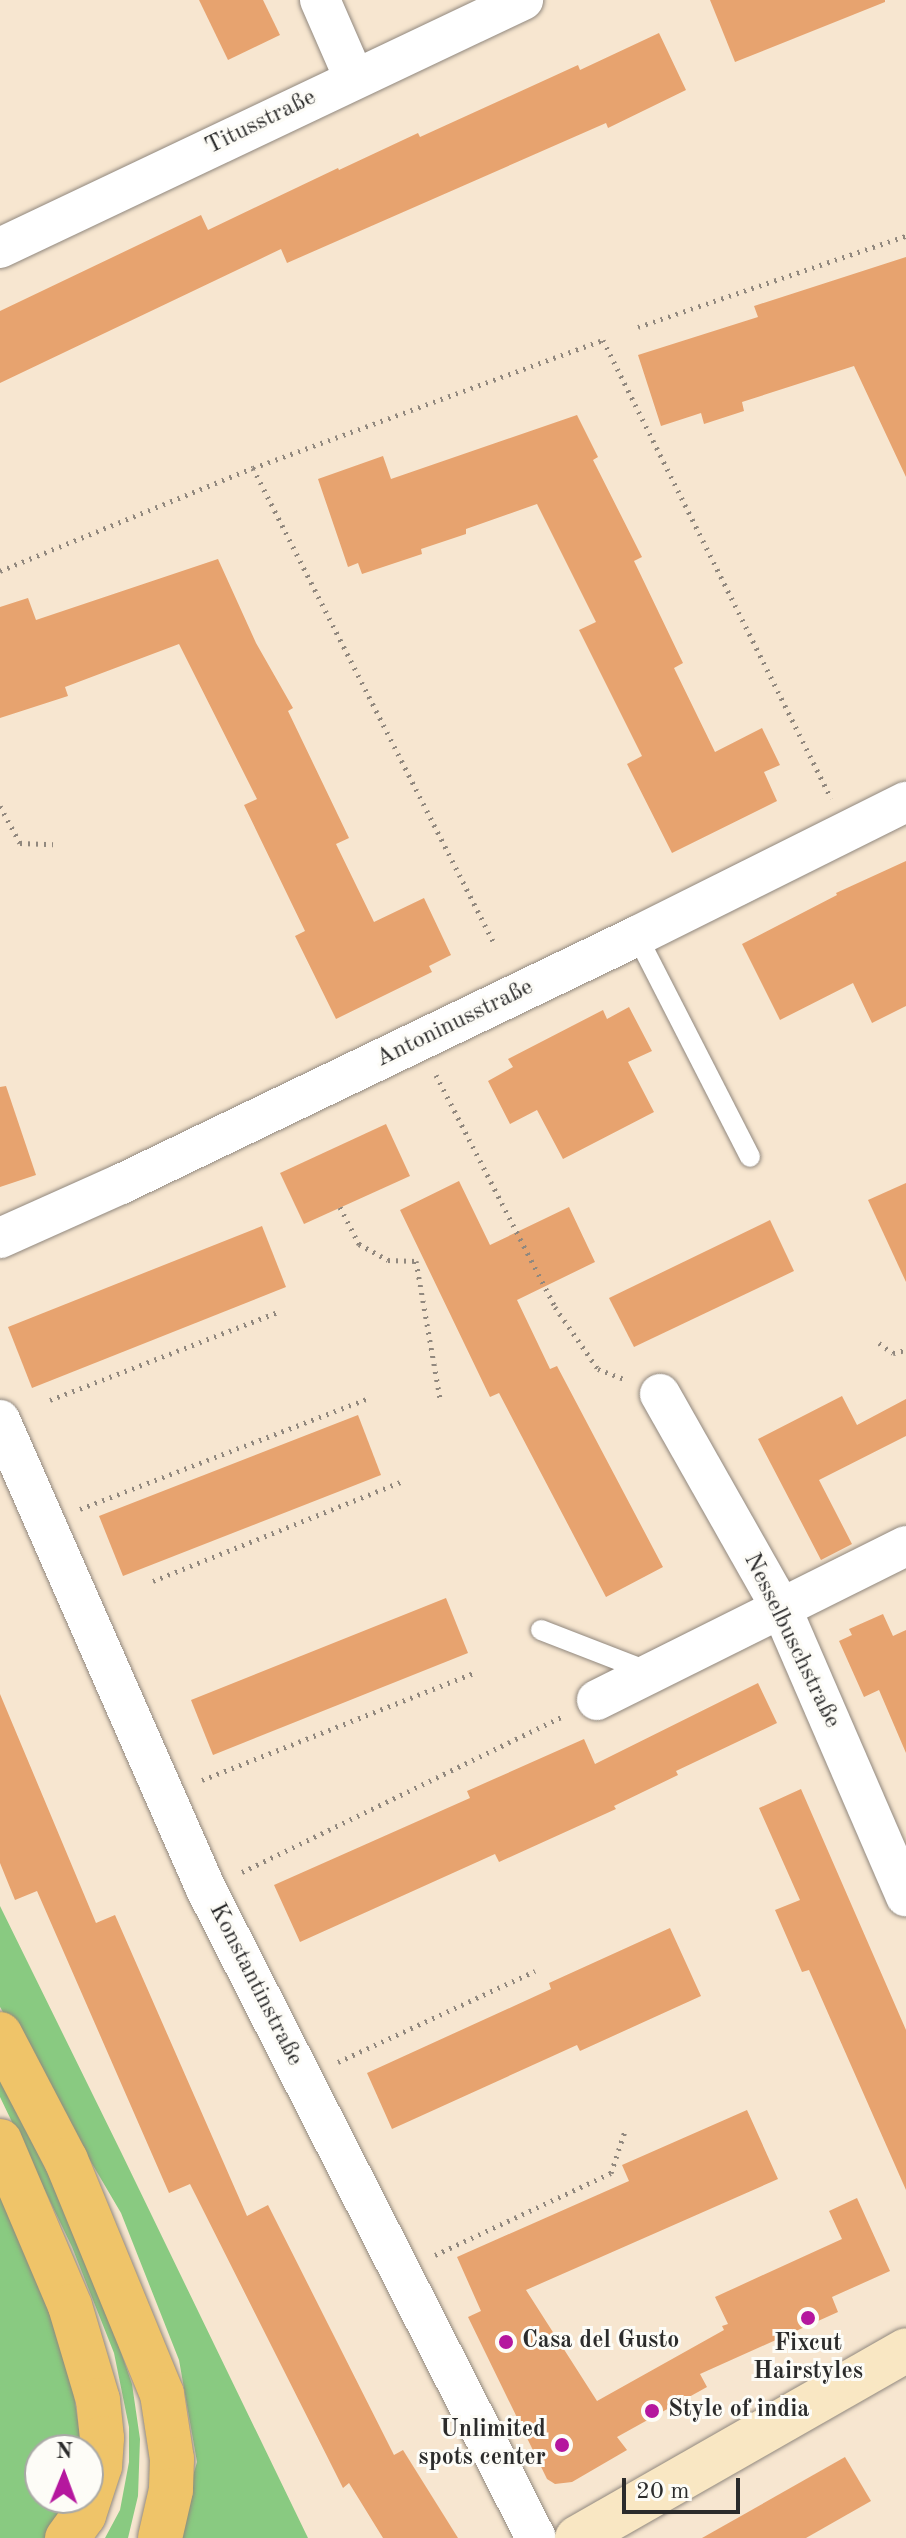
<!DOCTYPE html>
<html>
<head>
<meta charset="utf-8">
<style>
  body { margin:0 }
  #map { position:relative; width:906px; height:2538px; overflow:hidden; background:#f7e6d0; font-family:"Old Standard TT",serif }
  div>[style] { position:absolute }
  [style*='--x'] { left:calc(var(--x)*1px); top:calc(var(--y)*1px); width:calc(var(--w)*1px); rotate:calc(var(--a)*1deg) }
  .green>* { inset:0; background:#89ca81 }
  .building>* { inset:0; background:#e7a36f }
  .path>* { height:5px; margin-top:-2.5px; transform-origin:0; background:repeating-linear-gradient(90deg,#91887e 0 2px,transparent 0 8px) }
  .roads { filter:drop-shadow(0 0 2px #91887e) drop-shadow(0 0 2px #91887e) }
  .lane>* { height:20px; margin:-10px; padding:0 10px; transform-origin:10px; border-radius:10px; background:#fff }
  .street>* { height:40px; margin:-20px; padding:0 20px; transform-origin:20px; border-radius:20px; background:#fff }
  .secondary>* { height:44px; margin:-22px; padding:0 22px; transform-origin:22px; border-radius:22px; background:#f9e7c3 }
  .highway>* { height:44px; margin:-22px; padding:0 22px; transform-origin:22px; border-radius:22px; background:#efc469 }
  .dots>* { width:22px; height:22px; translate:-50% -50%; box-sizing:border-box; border:4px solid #fdfcf7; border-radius:50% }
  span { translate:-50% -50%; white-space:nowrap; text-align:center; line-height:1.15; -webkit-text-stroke:6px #fdfcf7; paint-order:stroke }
  .street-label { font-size:24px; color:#2b2b2b }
  .poi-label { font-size:24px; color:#2b2b2b; font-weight:700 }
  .left { translate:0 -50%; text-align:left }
  .right { translate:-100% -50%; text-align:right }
  .north { position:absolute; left:24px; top:2434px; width:80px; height:80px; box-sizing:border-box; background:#fdfcf7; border:2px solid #a9a8a5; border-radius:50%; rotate:1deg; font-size:22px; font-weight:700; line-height:32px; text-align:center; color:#2b2b2b }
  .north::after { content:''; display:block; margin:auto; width:28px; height:36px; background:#b5179e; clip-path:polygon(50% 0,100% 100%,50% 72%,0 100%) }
  .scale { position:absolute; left:622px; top:2478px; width:118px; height:36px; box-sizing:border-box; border:4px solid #2b2b2b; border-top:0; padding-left:10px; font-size:24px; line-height:28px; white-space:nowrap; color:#2b2b2b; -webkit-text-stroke:6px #fdfcf7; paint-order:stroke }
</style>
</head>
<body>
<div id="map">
  <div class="green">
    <div style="clip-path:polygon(0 1906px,121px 2152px,308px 2538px,175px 2538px,197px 2462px,179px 2360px,121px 2213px,0 2007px)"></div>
    <div style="clip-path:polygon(0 2077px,51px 2180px,107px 2312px,132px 2384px,140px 2439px,138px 2496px,128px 2538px,105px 2538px,120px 2510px,129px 2462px,129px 2427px,114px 2353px,72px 2247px,0 2097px)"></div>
    <div style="clip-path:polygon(0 2189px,51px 2308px,70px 2367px,81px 2443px,81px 2450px,40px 2450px,40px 2498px,74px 2498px,45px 2538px,0 2538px)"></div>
  </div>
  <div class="building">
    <div style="clip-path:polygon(199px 0,263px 0,280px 35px,228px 60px)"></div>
    <div style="clip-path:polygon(710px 0,885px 0,885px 2px,735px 62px)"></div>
    <div style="clip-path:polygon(659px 33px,686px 90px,608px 128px,606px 123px,287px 263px,281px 249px,0 383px,0 311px,201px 215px,208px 230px,338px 168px,339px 170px,418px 133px,420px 137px,578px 65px,580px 70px)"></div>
    <div style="clip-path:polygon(906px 257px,906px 477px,854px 366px,742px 402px,744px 411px,704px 424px,701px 413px,661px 426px,638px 355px,758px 317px,754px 306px)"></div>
    <div style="clip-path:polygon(577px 415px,598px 457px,593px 460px,642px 557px,634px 561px,683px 663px,674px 668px,715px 752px,762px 728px,780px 765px,764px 772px,777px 801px,672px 853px,627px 764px,642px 756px,579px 630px,596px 622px,537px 504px,466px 529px,466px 534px,421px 549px,422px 554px,362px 574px,358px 563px,348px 567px,318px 479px,383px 456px,391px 479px)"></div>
    <div style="clip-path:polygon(218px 559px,256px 643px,293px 708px,288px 711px,349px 838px,336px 844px,374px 922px,424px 898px,451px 955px,429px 966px,432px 972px,336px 1019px,295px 936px,305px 931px,244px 805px,257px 799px,179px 644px,65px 687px,68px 696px,0 718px,0 607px,28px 598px,36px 620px)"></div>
    <div style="clip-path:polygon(906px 861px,906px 1006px,872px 1023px,853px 983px,780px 1020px,742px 944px,837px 895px,836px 893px)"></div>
    <div style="clip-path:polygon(629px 1007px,652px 1051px,628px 1062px,654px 1112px,563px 1159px,537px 1110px,510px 1124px,488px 1081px,513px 1067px,508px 1059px,603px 1010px,607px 1019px)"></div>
    <div style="clip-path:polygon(6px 1086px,36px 1175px,0 1187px,0 1087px)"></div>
    <div style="clip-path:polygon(386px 1124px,410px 1176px,304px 1224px,280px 1173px)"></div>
    <div style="clip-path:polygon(459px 1181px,490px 1245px,569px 1207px,595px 1262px,517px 1300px,550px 1369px,557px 1366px,663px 1567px,606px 1597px,499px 1393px,490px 1397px,400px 1210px)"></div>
    <div style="clip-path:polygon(906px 1183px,906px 1282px,868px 1200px)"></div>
    <div style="clip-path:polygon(770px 1220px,794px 1271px,634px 1347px,609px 1298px)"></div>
    <div style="clip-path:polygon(262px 1226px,286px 1287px,32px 1388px,8px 1327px)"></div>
    <div style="clip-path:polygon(842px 1396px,857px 1425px,906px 1399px,906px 1436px,819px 1480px,852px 1544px,821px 1560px,758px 1439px)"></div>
    <div style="clip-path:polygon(358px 1415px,381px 1475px,123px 1576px,99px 1516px)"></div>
    <div style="clip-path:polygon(446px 1598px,468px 1653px,213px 1755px,191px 1700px)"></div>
    <div style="clip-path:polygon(883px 1614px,893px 1636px,906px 1630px,906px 1753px,879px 1690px,864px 1697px,839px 1641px,852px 1635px,849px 1629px)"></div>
    <div style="clip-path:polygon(758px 1683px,777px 1723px,676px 1771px,678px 1775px,614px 1806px,616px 1809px,499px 1862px,495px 1854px,300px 1942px,274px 1885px,470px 1798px,467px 1791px,584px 1739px,595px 1764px)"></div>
    <div style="clip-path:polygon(0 1694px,96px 1923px,115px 1915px,247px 2216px,268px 2205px,394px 2455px,403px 2450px,458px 2538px,383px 2538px,349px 2483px,343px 2488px,190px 2184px,169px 2193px,37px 1891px,15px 1900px,0 1863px)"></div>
    <div style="clip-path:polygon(801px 1789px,906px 2030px,906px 2190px,809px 1970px,802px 1972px,775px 1910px,800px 1900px,759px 1808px)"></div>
    <div style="clip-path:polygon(670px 1928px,701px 1996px,580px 2051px,577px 2045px,392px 2129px,367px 2073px,551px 1989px,549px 1983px)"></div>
    <div style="clip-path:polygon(747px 2110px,778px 2179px,526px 2290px,597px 2401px,724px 2330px,722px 2326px,728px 2324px,715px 2297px,842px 2239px,829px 2211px,857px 2198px,890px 2271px,832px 2297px,838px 2312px,700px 2374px,707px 2387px,617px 2437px,627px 2450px,572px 2482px,555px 2484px,547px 2479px,468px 2317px,481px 2311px,457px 2257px,629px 2181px,622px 2165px)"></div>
    <div style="clip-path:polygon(845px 2457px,871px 2501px,806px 2538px,702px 2538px)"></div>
  </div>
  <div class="path">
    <div style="--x:638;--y:327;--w:283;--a:-18.8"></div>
    <div style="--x:253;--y:468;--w:373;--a:-20.1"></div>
    <div style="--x:603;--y:340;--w:512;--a:63.54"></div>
    <div style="--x:0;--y:571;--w:273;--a:-22.2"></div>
    <div style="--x:253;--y:468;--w:533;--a:63.1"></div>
    <div style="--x:0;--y:806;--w:42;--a:61.6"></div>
    <div style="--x:20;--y:843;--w:33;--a:2"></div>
    <div style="--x:436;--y:1075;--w:261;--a:62.8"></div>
    <div style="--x:555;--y:1307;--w:75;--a:55.3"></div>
    <div style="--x:598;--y:1369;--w:30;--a:21"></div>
    <div style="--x:340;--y:1207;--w:42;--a:62.8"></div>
    <div style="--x:359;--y:1244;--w:33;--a:29"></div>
    <div style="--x:388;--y:1260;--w:28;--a:2"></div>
    <div style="--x:416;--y:1261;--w:139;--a:80.1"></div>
    <div style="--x:879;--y:1343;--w:17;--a:36"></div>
    <div style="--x:893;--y:1353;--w:13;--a:-13"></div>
    <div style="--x:50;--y:1400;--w:244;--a:-21.1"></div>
    <div style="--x:80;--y:1509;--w:307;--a:-21"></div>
    <div style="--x:153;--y:1581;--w:271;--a:-21.8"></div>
    <div style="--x:202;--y:1780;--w:291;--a:-21.5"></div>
    <div style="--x:242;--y:1872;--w:355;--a:-25.9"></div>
    <div style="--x:338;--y:2062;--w:217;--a:-24.8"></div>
    <div style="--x:435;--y:2255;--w:194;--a:-25"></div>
    <div style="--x:611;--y:2173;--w:47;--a:-71.6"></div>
  </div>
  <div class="roads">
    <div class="lane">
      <div style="--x:637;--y:936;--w:248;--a:62.9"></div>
      <div style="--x:541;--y:1630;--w:119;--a:21.2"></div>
    </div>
    <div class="street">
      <div style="--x:320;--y:0;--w:85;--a:66.4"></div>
      <div style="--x:0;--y:248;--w:579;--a:-25.37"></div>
      <div style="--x:0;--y:1238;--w:133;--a:-24.1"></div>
      <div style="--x:121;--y:1184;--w:573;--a:-25.67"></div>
      <div style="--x:637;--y:936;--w:301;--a:-26.5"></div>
      <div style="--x:660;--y:1394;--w:248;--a:60.5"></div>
      <div style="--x:782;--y:1610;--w:312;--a:66.6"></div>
      <div style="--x:0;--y:1420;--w:512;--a:66.29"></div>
      <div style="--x:206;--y:1889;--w:728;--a:63.05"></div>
      <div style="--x:597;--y:1700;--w:345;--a:-26.5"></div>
    </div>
    <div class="secondary">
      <div style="--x:577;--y:2538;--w:379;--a:-29.7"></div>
    </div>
    <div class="highway">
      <div style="--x:0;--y:2034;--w:142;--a:62.4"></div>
      <div style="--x:66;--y:2160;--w:253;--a:67.7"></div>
      <div style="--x:162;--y:2394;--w:66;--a:81.3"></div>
      <div style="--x:172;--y:2459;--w:31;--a:92"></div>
      <div style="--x:171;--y:2490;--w:49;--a:102.9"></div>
      <div style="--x:0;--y:2141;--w:179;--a:67"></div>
      <div style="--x:70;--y:2306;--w:98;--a:73.4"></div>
      <div style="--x:98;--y:2400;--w:38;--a:84"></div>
      <div style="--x:102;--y:2438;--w:28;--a:94"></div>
      <div style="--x:100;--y:2466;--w:52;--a:108.1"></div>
      <div style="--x:84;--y:2515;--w:29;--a:126"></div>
    </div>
  </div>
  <div class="dots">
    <div style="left:808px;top:2318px;background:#b5179e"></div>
    <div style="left:506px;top:2342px;background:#b5179e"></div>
    <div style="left:652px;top:2411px;background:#b5179e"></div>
    <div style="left:562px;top:2445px;background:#b5179e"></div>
  </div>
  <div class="street-label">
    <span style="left:261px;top:123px;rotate:-26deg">Titusstraße</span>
    <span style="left:455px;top:1024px;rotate:-26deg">Antoninusstraße</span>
    <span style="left:791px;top:1641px;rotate:64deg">Nesselbuschstraße</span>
    <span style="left:255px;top:1985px;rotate:63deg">Konstantinstraße</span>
  </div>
  <div class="poi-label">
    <span class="left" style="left:522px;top:2342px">Casa del Gusto</span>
    <span style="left:808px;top:2359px">Fixcut<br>Hairstyles</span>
    <span class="left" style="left:668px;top:2411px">Style of india</span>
    <span class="right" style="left:546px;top:2445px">Unlimited<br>spots center</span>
  </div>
  <div class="north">N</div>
  <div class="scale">20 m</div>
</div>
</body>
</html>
